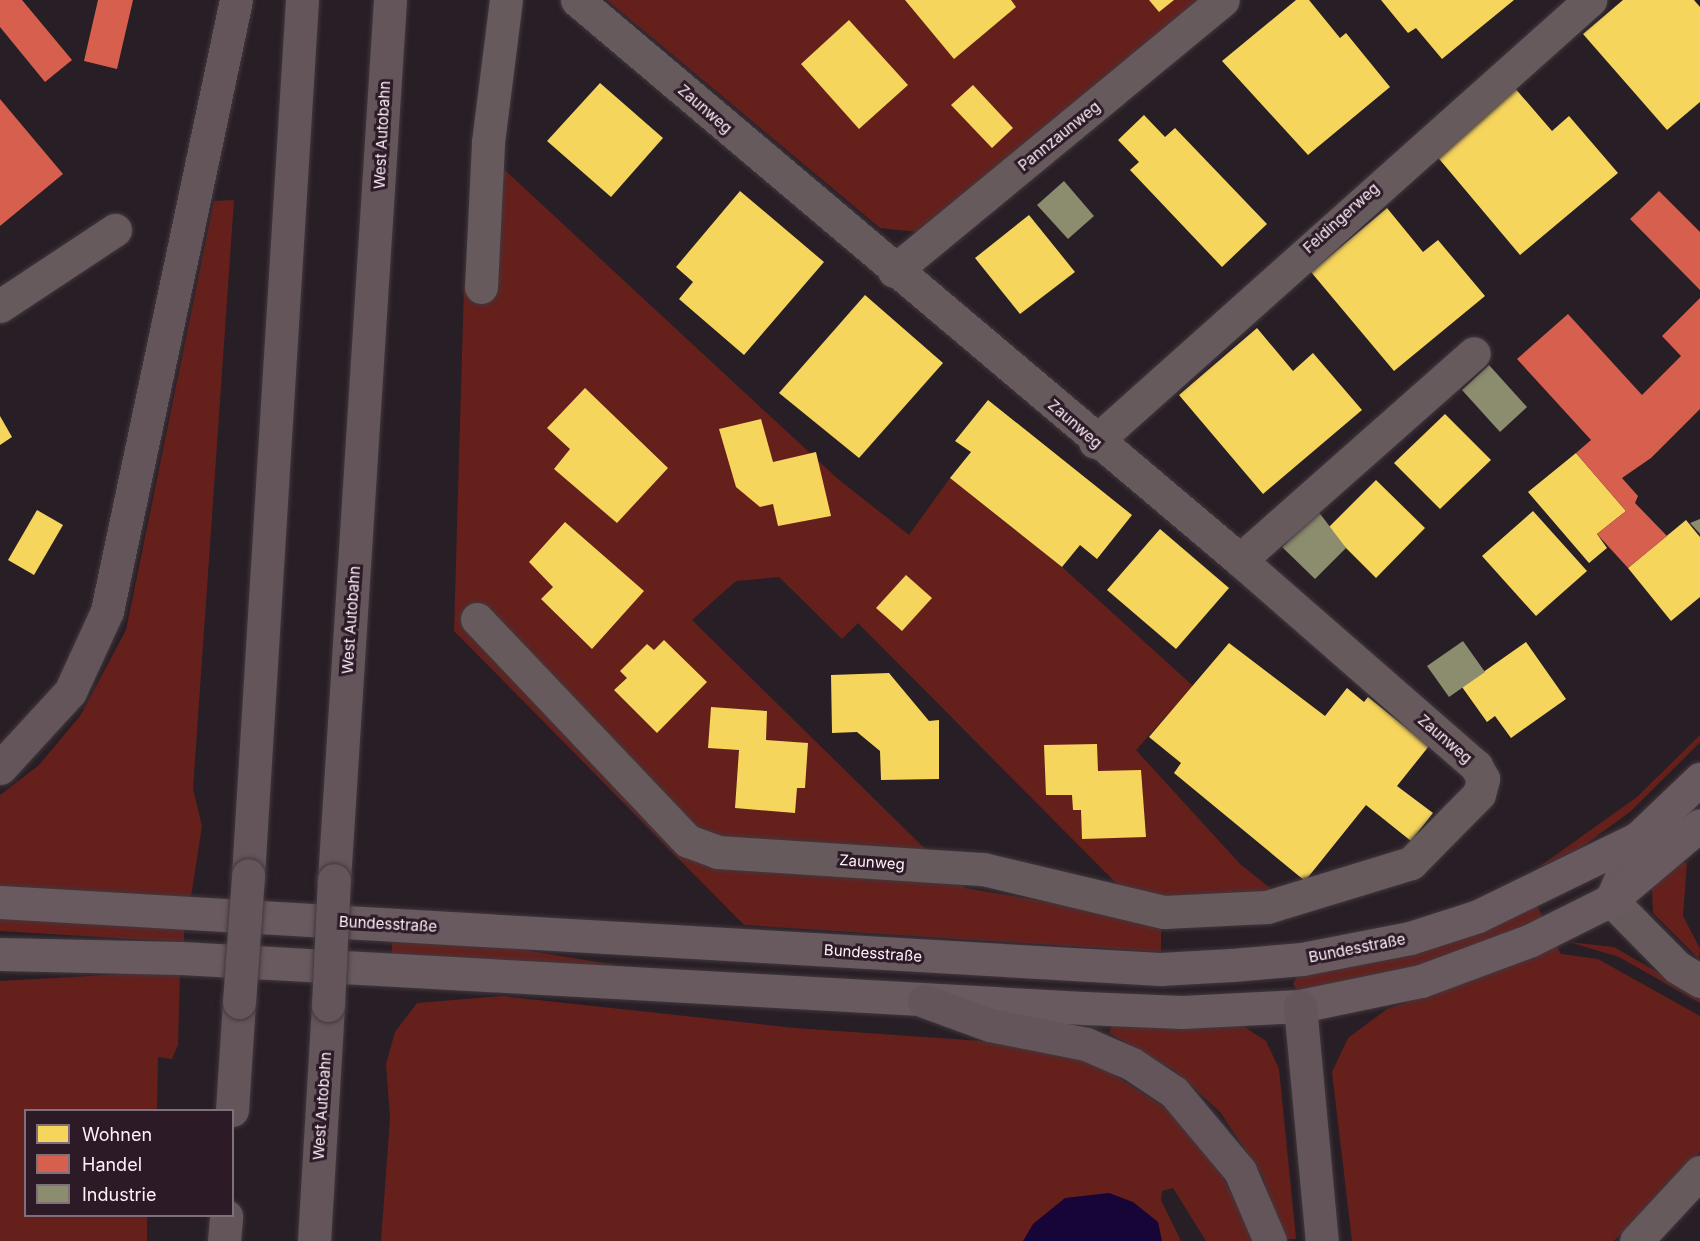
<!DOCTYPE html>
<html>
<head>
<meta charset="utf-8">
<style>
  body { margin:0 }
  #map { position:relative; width:1700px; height:1241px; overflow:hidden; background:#281e25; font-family:Inter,sans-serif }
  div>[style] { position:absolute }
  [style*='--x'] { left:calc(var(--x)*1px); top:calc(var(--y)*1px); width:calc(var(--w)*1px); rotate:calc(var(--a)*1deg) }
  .green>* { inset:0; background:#65201c }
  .water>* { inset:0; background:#160536 }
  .homes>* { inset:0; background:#f6d55c }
  .shops>* { inset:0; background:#d6604d }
  .industry>* { inset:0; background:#8c8c6e }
  .roads { filter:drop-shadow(0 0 2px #41383e) drop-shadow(0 0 2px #41383e) }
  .minor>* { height:33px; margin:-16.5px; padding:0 16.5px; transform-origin:16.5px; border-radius:16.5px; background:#665a5d }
  .major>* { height:33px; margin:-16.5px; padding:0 16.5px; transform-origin:16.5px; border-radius:16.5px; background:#695a5f }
  .highway>* { height:33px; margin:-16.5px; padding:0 16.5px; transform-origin:16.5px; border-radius:16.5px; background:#64555b }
  .bridges { filter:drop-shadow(0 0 2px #41383e) drop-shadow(0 0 2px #41383e) }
  .highway-bridge>* { height:33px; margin:-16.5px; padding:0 16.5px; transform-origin:16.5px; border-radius:16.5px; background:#64555b }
  span { translate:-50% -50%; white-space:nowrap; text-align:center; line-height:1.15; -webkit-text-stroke:6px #2c1a27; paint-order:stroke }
  .street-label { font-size:15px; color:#fef1f9 }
  .legend { position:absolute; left:24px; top:1109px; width:210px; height:108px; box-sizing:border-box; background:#2c1a27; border:2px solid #80707b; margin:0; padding:8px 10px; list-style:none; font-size:18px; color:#fef1f9 }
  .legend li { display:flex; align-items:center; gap:12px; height:30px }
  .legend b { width:30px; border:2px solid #80707b }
</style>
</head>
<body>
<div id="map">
  <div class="green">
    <div style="clip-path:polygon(607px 0,1198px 0,918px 232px,880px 228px)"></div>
    <div style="clip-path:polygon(496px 162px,838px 479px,909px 535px,950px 478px,1062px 567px,1193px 686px,1136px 750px,1240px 864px,1275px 892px,1170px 902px,1127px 894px,858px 623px,842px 639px,779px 577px,736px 581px,692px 620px,965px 888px,1161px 921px,1161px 952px,744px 925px,454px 631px,464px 285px,489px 278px)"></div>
    <div style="clip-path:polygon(234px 200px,193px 789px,202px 826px,191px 897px,0 888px,0 795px,39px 765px,80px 716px,126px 630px,214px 201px)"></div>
    <div style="clip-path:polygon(1700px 735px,1700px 742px,1631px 811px,1582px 847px,1536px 869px,1637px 797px)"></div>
    <div style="clip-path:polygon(1679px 861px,1687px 863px,1683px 916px,1700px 949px,1699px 959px,1653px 913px,1652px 889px)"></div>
    <div style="clip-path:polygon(1536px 904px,1544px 919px,1415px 970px,1298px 991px,1293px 984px,1298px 974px)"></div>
    <div style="clip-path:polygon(0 915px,184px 924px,184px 942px,0 931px)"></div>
    <div style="clip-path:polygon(392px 940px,493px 945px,616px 965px,613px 970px,392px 957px)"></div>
    <div style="clip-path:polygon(1569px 942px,1614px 947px,1700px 997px,1700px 1003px,1619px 957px)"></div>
    <div style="clip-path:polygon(1556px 945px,1561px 954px,1598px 959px,1700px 1016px,1700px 1152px,1614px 1241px,1352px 1241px,1332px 1072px,1348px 1038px,1387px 1009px,1501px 970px)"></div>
    <div style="clip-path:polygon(180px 971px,178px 1045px,172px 1059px,158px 1057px,157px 1110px,26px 1110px,26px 1216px,147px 1216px,147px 1241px,0 1241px,0 981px)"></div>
    <div style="clip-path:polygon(502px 996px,795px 1028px,1025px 1044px,1061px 1054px,1102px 1067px,1169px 1110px,1217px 1164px,1254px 1241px,1206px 1241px,1173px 1188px,1162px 1191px,1161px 1200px,1181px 1241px,381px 1241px,390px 1118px,386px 1064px,395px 1032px,417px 1003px)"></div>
    <div style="clip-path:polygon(1112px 1026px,1243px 1026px,1266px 1041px,1279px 1069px,1296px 1239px,1285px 1239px,1262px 1175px,1220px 1112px,1174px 1070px,1109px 1033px)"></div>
  </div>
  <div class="water">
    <div style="clip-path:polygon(1109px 1193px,1133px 1202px,1158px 1222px,1162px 1241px,1023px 1241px,1033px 1224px,1065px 1198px)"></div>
  </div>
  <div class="homes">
    <div style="clip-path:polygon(905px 0,1011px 0,1016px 7px,954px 59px)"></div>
    <div style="clip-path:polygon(1149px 0,1174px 0,1159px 12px)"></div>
    <div style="clip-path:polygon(1296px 0,1309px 0,1340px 38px,1346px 33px,1390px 87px,1308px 155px,1222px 61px)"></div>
    <div style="clip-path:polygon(1381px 0,1514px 0,1442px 59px,1416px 28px,1408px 33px)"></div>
    <div style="clip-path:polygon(1623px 0,1694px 0,1700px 7px,1700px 102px,1667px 130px,1583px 34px)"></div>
    <div style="clip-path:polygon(849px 20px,908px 85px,859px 129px,801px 64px)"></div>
    <div style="clip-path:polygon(600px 83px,663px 138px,611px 197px,547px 141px)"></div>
    <div style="clip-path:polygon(973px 85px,1013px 128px,992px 148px,951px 105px)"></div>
    <div style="clip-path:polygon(1514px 87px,1552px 131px,1569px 116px,1618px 173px,1520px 255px,1435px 154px)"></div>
    <div style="clip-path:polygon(1144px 115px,1165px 137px,1175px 128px,1267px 224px,1222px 267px,1130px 170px,1139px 162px,1118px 140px)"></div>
    <div style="clip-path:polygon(740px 191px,824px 262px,744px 355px,679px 299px,693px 282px,676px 267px)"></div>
    <div style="clip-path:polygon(1387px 208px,1423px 252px,1438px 240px,1485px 296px,1394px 371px,1311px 272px)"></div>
    <div style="clip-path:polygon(1029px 215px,1075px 272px,1020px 314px,975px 258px)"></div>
    <div style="clip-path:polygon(865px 295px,943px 363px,859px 458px,779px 393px)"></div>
    <div style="clip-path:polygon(1257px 328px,1293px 371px,1313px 353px,1362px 410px,1263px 494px,1179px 395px)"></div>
    <div style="clip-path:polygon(585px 388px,668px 468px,617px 523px,554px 469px,570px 449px,547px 428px)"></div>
    <div style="clip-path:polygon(988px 400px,1132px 515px,1097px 559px,1080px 545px,1062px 567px,950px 478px,971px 452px,955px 441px)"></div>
    <div style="clip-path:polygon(1445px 414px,1491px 460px,1440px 509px,1394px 463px)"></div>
    <div style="clip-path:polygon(0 416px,12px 437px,0 445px)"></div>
    <div style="clip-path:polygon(761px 419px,773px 462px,816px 452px,831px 516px,778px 526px,773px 504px,760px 507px,736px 487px,719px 429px)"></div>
    <div style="clip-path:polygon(1576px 453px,1626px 511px,1597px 534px,1607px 548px,1589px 563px,1528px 492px)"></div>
    <div style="clip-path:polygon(1376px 480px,1425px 528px,1376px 578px,1327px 529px)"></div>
    <div style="clip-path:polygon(37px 510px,63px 525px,34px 575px,8px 560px)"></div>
    <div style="clip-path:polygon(1533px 511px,1587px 571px,1536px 616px,1482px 556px)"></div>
    <div style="clip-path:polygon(1686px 520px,1700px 537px,1700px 597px,1671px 621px,1628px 568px)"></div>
    <div style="clip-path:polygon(565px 522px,644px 591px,592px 649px,541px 599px,553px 587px,529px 562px)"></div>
    <div style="clip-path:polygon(1160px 529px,1229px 588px,1176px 649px,1107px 590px)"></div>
    <div style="clip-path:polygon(906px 575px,932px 598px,902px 631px,876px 608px)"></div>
    <div style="clip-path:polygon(664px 640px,707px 682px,657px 733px,614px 690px,627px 678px,620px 671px,647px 644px,654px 650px)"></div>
    <div style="clip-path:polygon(1526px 642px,1566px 699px,1511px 738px,1495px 716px,1487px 722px,1462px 687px)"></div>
    <div style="clip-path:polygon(1229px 643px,1325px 716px,1347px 688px,1364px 702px,1368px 697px,1429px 746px,1397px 786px,1433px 813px,1411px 841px,1366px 805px,1305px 881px,1174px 773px,1181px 763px,1149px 737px)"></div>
    <div style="clip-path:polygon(889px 673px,929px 721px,939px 720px,939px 779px,881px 780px,880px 751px,857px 732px,832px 733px,831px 675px)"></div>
    <div style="clip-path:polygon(711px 707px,767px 711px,766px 740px,808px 743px,805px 788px,797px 788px,795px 813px,735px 808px,739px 750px,708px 748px)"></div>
    <div style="clip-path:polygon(1097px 744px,1098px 771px,1141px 770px,1146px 837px,1082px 839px,1081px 810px,1073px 810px,1072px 795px,1046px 795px,1044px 745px)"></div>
  </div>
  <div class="shops">
    <div style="clip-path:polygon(0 0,22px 0,72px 60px,45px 82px,0 27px)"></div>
    <div style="clip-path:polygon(98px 0,133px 0,117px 69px,84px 61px)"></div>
    <div style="clip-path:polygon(0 99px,63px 174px,0 226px)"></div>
    <div style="clip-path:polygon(1659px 191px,1700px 232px,1700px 290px,1630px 219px)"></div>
    <div style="clip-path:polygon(1700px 298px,1700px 409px,1651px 458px,1622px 478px,1638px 496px,1635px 503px,1667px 536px,1628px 568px,1597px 534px,1626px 511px,1576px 453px,1591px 440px,1517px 359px,1568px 314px,1642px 395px,1681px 356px,1662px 336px)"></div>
  </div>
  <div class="industry">
    <div style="clip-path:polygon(1064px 181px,1094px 216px,1068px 239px,1037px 205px)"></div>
    <div style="clip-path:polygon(1489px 365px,1527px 407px,1500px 432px,1462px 390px)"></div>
    <div style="clip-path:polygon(1318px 511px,1346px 548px,1315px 579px,1282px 547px)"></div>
    <div style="clip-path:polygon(1700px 519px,1700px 534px,1690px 523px)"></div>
    <div style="clip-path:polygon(1463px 641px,1485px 672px,1449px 697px,1427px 666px)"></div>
  </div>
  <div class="roads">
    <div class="minor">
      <div style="--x:894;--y:271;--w:426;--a:-39.5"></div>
      <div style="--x:481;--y:287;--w:145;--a:-87.2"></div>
      <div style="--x:488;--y:142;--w:143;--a:-82.8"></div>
      <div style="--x:0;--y:306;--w:138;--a:-33.5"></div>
      <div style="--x:1095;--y:442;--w:664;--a:-41.76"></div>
      <div style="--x:1240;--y:560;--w:312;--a:-41.5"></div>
      <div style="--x:477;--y:619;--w:306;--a:46.5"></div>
      <div style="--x:688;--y:841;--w:32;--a:20"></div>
      <div style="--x:718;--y:852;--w:266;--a:3.7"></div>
      <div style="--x:983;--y:869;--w:186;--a:13.4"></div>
      <div style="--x:1164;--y:912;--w:103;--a:-2.8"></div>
      <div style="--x:1267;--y:907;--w:151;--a:-17"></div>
      <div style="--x:1411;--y:863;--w:97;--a:-45.4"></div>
      <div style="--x:1479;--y:794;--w:16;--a:-75"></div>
      <div style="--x:1483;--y:779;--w:15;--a:-118"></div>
      <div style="--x:1476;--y:766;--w:313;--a:-138.9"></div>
      <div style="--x:1240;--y:560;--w:868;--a:-139.81"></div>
      <div style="--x:1638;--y:838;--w:68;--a:113.5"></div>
      <div style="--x:1611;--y:900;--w:94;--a:45.4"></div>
      <div style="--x:1677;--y:967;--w:27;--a:31"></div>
      <div style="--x:1636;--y:1241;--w:94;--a:-47.2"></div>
    </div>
    <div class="major">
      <div style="--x:0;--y:902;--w:1162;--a:3.31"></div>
      <div style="--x:1160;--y:969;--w:72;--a:-3.2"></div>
      <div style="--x:1232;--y:965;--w:70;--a:-4.9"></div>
      <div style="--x:1302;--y:959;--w:110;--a:-11"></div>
      <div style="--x:1410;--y:938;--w:71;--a:-17.9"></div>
      <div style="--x:1478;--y:916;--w:178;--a:-26"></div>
      <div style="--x:1638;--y:838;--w:86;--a:-43.6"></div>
      <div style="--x:0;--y:954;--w:181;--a:1.3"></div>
      <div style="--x:181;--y:958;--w:904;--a:3.17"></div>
      <div style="--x:1084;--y:1008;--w:98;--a:2.3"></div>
      <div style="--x:1182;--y:1012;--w:118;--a:-2.9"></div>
      <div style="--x:1300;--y:1006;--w:124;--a:-11.7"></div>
      <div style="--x:1421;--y:981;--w:117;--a:-20.4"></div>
      <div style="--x:1531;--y:940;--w:89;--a:-26.6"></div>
      <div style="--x:1611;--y:900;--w:116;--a:-40.1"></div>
    </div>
    <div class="highway">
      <div style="--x:0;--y:768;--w:103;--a:-47.4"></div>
      <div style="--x:70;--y:692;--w:89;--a:-65.4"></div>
      <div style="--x:107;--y:611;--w:624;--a:-78.08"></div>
      <div style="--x:248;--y:875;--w:877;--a:-86.47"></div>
      <div style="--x:334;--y:880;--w:882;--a:-86.36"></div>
      <div style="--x:924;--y:1001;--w:70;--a:20"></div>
      <div style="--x:990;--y:1025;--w:98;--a:11.2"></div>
      <div style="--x:1086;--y:1044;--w:50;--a:23.5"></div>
      <div style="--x:1132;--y:1064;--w:50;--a:33.7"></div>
      <div style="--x:1174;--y:1092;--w:103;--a:50.1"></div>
      <div style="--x:1240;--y:1171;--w:76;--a:66.8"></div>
      <div style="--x:1300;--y:1006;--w:236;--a:84.7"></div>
      <div style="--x:232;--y:1110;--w:108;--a:-86.3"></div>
      <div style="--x:224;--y:1241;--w:25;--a:-85"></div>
      <div style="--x:314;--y:1241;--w:236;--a:-86.6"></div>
    </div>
  </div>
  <div class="bridges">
    <div class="highway-bridge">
      <div style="--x:239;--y:1002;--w:127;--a:-85.9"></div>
      <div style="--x:328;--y:1005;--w:125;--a:-87.3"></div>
    </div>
  </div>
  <div class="street-label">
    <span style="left:705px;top:109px;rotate:41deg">Zaunweg</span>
    <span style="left:382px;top:135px;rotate:-87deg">West Autobahn</span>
    <span style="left:1059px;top:136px;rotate:-39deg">Pannzaunweg</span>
    <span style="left:1341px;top:218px;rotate:-42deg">Feldingerweg</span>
    <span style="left:1075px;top:424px;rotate:41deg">Zaunweg</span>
    <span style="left:351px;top:620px;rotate:-86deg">West Autobahn</span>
    <span style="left:1445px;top:739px;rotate:41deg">Zaunweg</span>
    <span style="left:872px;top:862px;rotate:4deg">Zaunweg</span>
    <span style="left:388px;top:924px;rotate:3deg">Bundesstraße</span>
    <span style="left:1357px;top:948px;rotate:-11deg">Bundesstraße</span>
    <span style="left:873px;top:953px;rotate:4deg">Bundesstraße</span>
    <span style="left:322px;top:1106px;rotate:-86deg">West Autobahn</span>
  </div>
  <ul class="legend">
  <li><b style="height:16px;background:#f6d55c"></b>Wohnen</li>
  <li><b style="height:16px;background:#d6604d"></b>Handel</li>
  <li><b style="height:16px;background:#8c8c6e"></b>Industrie</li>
  </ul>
</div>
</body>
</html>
